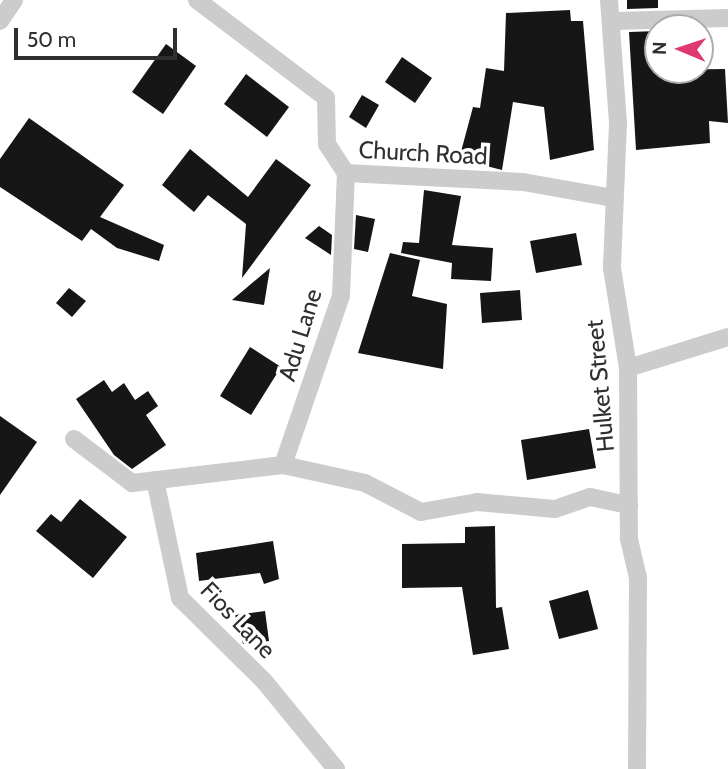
<!DOCTYPE html>
<html>
<head>
<meta charset="utf-8">
<style>
  body { margin:0 }
  #map { position:relative; width:728px; height:769px; overflow:hidden; background:#fff; font-family:Cabin,sans-serif }
  div>[style] { position:absolute }
  [style*='--x'] { left:calc(var(--x)*1px); top:calc(var(--y)*1px); width:calc(var(--w)*1px); rotate:calc(var(--a)*1deg) }
  .building>* { inset:0; background:#161616 }
  .street>* { height:18px; margin:-9px; padding:0 9px; transform-origin:9px; border-radius:9px; background:#ccc }
  span { translate:-50% -50%; white-space:nowrap; text-align:center; line-height:1.15; -webkit-text-stroke:7px #fff; paint-order:stroke }
  .street-label { font-size:24px; color:#2f2f2f }
  .north { position:absolute; left:644px; top:14px; width:70px; height:70px; box-sizing:border-box; background:#fff; border:2px solid #acacac; border-radius:50%; rotate:272deg; font-size:19px; font-weight:700; line-height:28px; text-align:center; color:#2f2f2f }
  .north::after { content:''; display:block; margin:auto; width:24px; height:32px; background:#df3972; clip-path:polygon(50% 0,100% 100%,50% 72%,0 100%) }
  .scale { position:absolute; left:14px; top:28px; width:163px; height:32px; box-sizing:border-box; border:4px solid #2f2f2f; border-top:0; padding-left:9px; font-size:21px; line-height:24px; white-space:nowrap; color:#2f2f2f; -webkit-text-stroke:5px #fff; paint-order:stroke }
</style>
</head>
<body>
<div id="map">
  <div class="building">
    <div style="clip-path:polygon(627px 0,658px 0,658px 8px,627px 9px)"></div>
    <div style="clip-path:polygon(570px 10px,571px 21px,583px 21px,594px 150px,550px 160px,544px 107px,513px 102px,502px 170px,459px 159px,473px 107px,480px 108px,486px 68px,504px 71px,506px 13px)"></div>
    <div style="clip-path:polygon(658px 31px,658px 70px,725px 69px,728px 123px,709px 121px,710px 143px,636px 150px,629px 32px)"></div>
    <div style="clip-path:polygon(166px 44px,196px 66px,163px 114px,132px 92px)"></div>
    <div style="clip-path:polygon(402px 57px,432px 78px,415px 103px,385px 82px)"></div>
    <div style="clip-path:polygon(246px 74px,289px 107px,267px 137px,224px 104px)"></div>
    <div style="clip-path:polygon(362px 95px,379px 105px,366px 128px,349px 117px)"></div>
    <div style="clip-path:polygon(29px 118px,124px 185px,100px 217px,164px 245px,159px 261px,117px 248px,91px 229px,82px 241px,0 187px,0 159px)"></div>
    <div style="clip-path:polygon(190px 149px,248px 197px,276px 159px,311px 185px,242px 278px,246px 224px,208px 195px,194px 212px,162px 185px)"></div>
    <div style="clip-path:polygon(424px 190px,461px 196px,452px 245px,493px 248px,491px 281px,451px 279px,452px 263px,401px 253px,403px 242px,419px 243px)"></div>
    <div style="clip-path:polygon(356px 215px,375px 219px,368px 252px,354px 249px)"></div>
    <div style="clip-path:polygon(319px 226px,332px 235px,331px 255px,305px 238px)"></div>
    <div style="clip-path:polygon(576px 233px,582px 265px,536px 273px,530px 241px)"></div>
    <div style="clip-path:polygon(390px 253px,420px 260px,412px 296px,447px 304px,443px 369px,358px 353px)"></div>
    <div style="clip-path:polygon(270px 268px,264px 305px,232px 300px)"></div>
    <div style="clip-path:polygon(69px 288px,86px 301px,72px 317px,56px 303px)"></div>
    <div style="clip-path:polygon(520px 290px,522px 320px,482px 323px,480px 293px)"></div>
    <div style="clip-path:polygon(250px 347px,281px 367px,251px 415px,220px 396px)"></div>
    <div style="clip-path:polygon(104px 380px,112px 392px,124px 383px,135px 400px,148px 391px,158px 406px,146px 415px,166px 445px,132px 469px,114px 455px,76px 399px)"></div>
    <div style="clip-path:polygon(0 416px,37px 442px,0 495px)"></div>
    <div style="clip-path:polygon(589px 429px,596px 468px,527px 480px,521px 440px)"></div>
    <div style="clip-path:polygon(80px 499px,127px 537px,93px 578px,36px 531px,51px 514px,61px 522px)"></div>
    <div style="clip-path:polygon(495px 526px,496px 608px,502px 607px,509px 649px,473px 655px,462px 587px,402px 588px,402px 544px,465px 543px,465px 527px)"></div>
    <div style="clip-path:polygon(273px 541px,279px 579px,264px 584px,260px 573px,199px 581px,196px 553px)"></div>
    <div style="clip-path:polygon(588px 590px,598px 629px,559px 639px,549px 601px)"></div>
    <div style="clip-path:polygon(265px 611px,269px 641px,243px 644px,235px 615px)"></div>
  </div>
  <div class="street">
    <div style="--x:197;--y:0;--w:162;--a:37.2"></div>
    <div style="--x:326;--y:98;--w:46;--a:88.8"></div>
    <div style="--x:327;--y:144;--w:35;--a:57"></div>
    <div style="--x:346;--y:173;--w:177;--a:2.9"></div>
    <div style="--x:523;--y:182;--w:91;--a:10.1"></div>
    <div style="--x:609;--y:0;--w:123;--a:85.8"></div>
    <div style="--x:618;--y:123;--w:145;--a:92.4"></div>
    <div style="--x:612;--y:268;--w:101;--a:80.9"></div>
    <div style="--x:628;--y:368;--w:171;--a:89.7"></div>
    <div style="--x:629;--y:539;--w:39;--a:77"></div>
    <div style="--x:638;--y:577;--w:192;--a:90.3"></div>
    <div style="--x:0;--y:21;--w:25;--a:-56"></div>
    <div style="--x:614;--y:21;--w:114;--a:-1.5"></div>
    <div style="--x:628;--y:368;--w:105;--a:-17.2"></div>
    <div style="--x:74;--y:439;--w:73;--a:37.2"></div>
    <div style="--x:132;--y:483;--w:152;--a:-6.8"></div>
    <div style="--x:283;--y:465;--w:84;--a:12.4"></div>
    <div style="--x:365;--y:483;--w:63;--a:27.4"></div>
    <div style="--x:421;--y:512;--w:57;--a:-10.1"></div>
    <div style="--x:477;--y:502;--w:78;--a:5.1"></div>
    <div style="--x:555;--y:509;--w:37;--a:-19"></div>
    <div style="--x:590;--y:497;--w:40;--a:12"></div>
    <div style="--x:283;--y:465;--w:179;--a:-71.1"></div>
    <div style="--x:341;--y:296;--w:123;--a:-87.7"></div>
    <div style="--x:155;--y:480;--w:121;--a:78"></div>
    <div style="--x:180;--y:598;--w:118;--a:44.7"></div>
    <div style="--x:264;--y:681;--w:114;--a:50.7"></div>
  </div>
  <div class="street-label">
    <span style="left:423px;top:153px;rotate:3deg">Church Road</span>
    <span style="left:300px;top:335px;rotate:-73deg">Adu Lane</span>
    <span style="left:600px;top:386px;rotate:-95deg">Hulket Street</span>
    <span style="left:238px;top:620px;rotate:46deg">Fios Lane</span>
  </div>
  <div class="north">N</div>
  <div class="scale">50 m</div>
</div>
</body>
</html>
